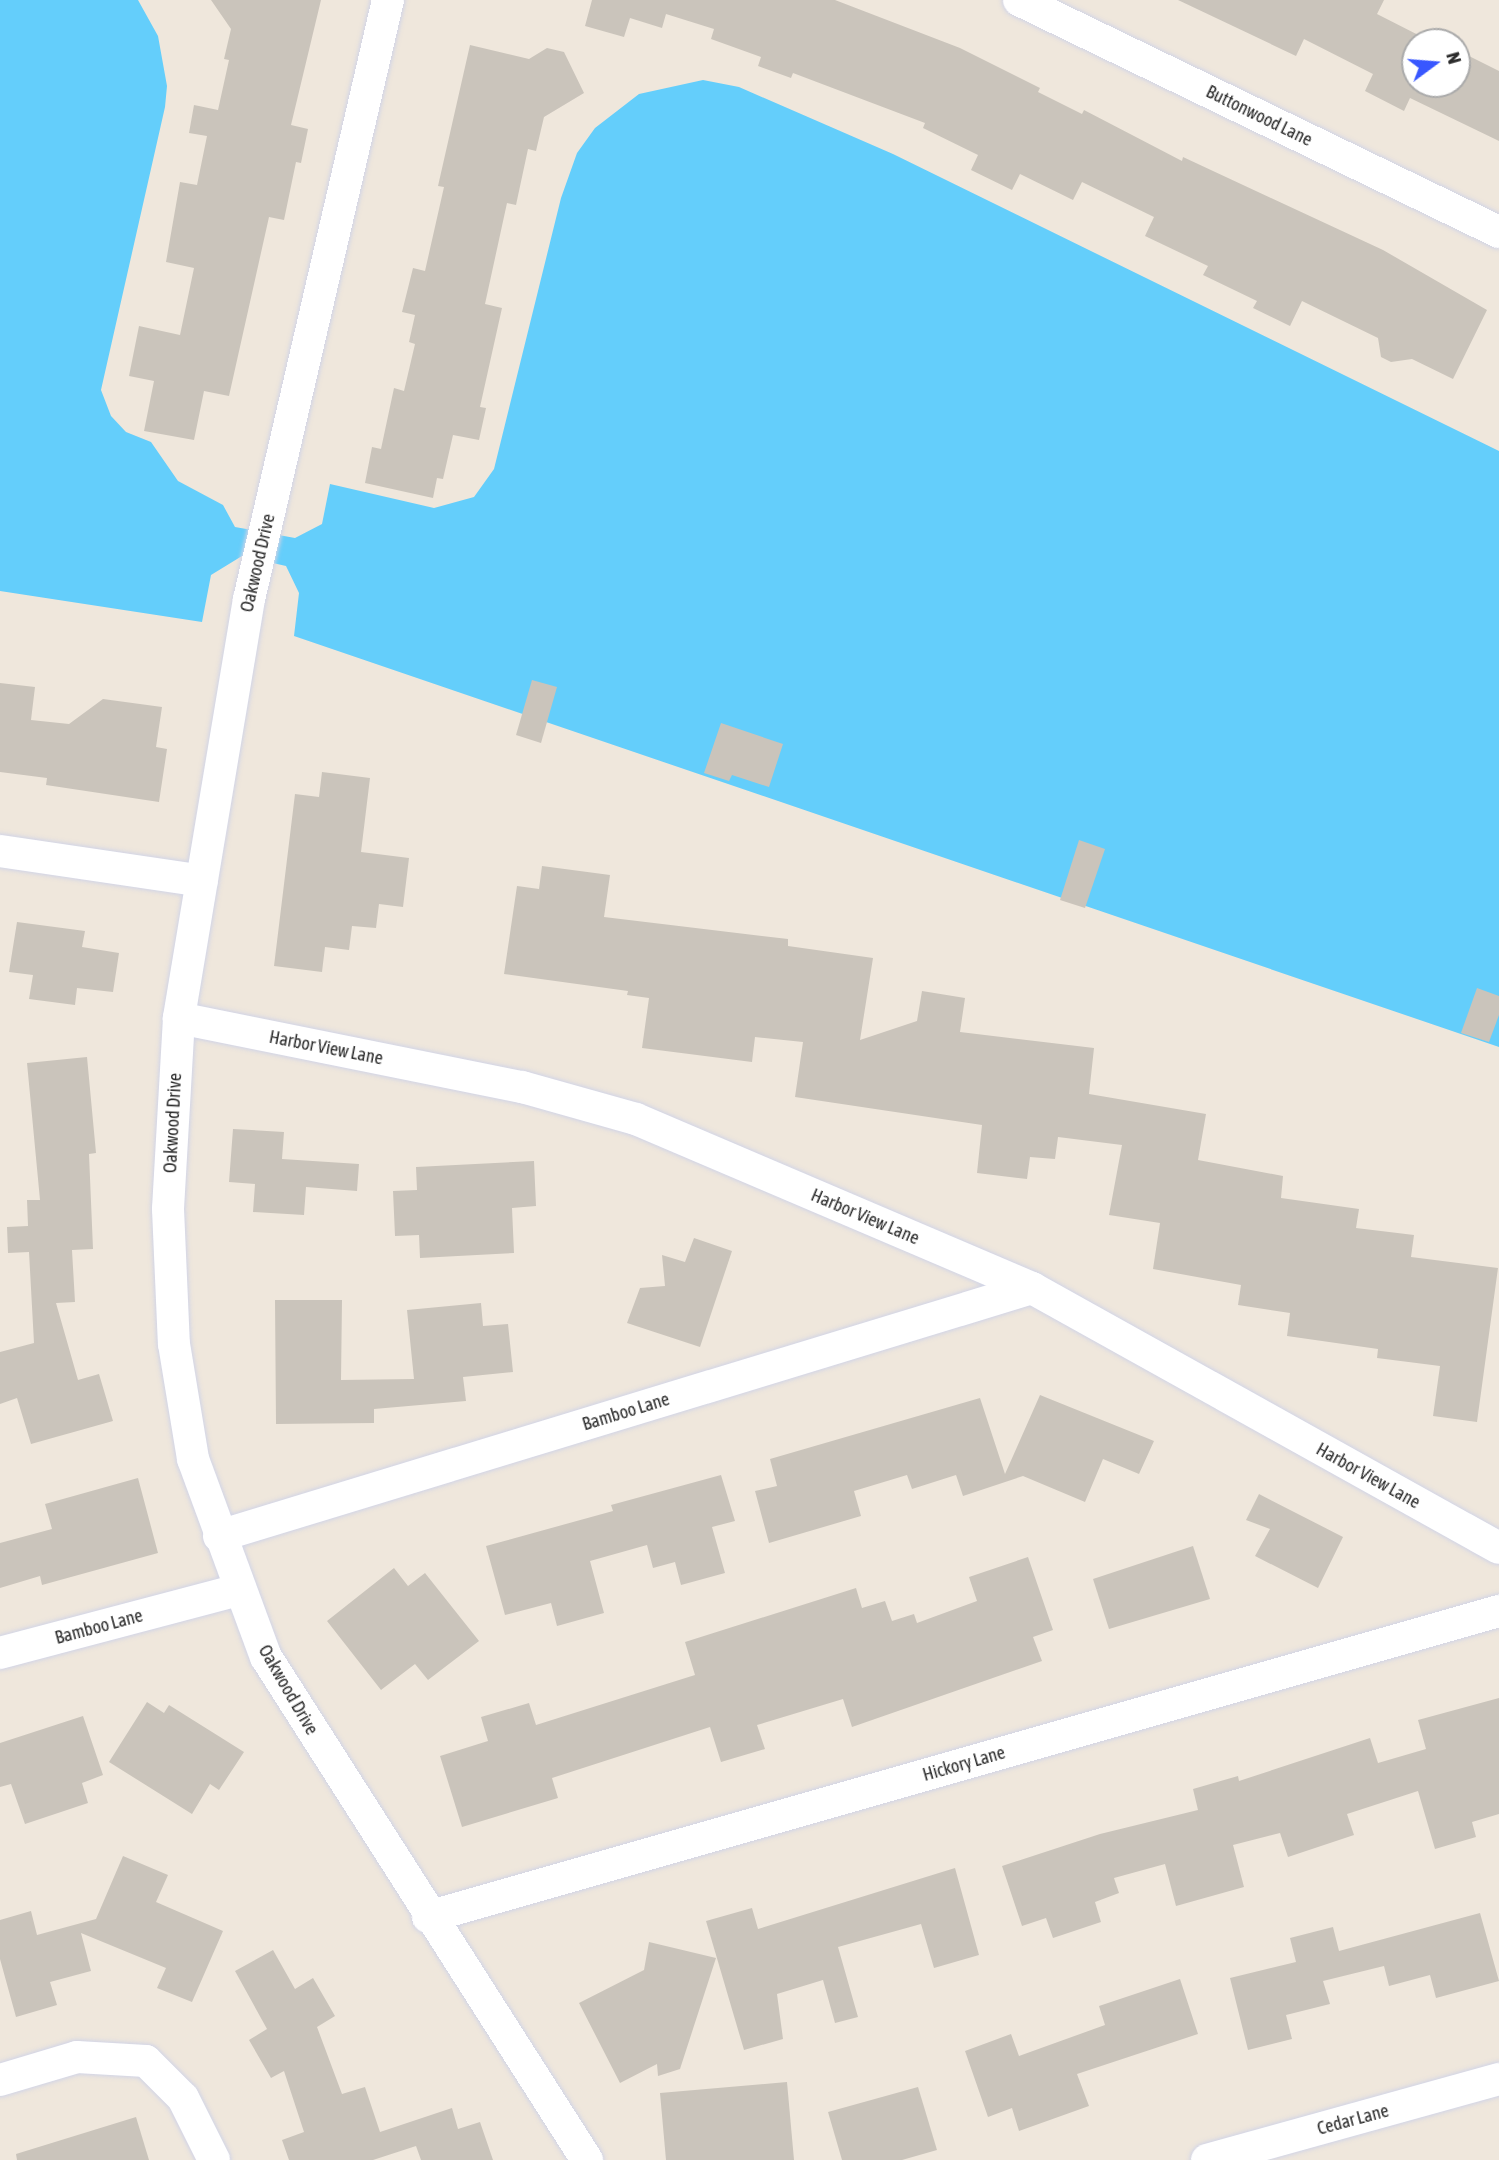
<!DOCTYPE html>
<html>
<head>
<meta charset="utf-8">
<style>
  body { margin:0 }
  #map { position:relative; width:1499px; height:2160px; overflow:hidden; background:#efe7dc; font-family:"Asap Condensed",sans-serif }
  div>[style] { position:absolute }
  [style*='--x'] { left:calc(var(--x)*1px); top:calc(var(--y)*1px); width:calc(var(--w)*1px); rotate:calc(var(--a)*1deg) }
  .water>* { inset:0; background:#64cefb }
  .building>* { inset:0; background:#cac4bb }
  .roads { filter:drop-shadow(0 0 2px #d1d4e6) drop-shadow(0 0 2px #d1d4e6) }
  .minor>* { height:32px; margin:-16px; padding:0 16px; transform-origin:16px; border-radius:16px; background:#fff }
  span { translate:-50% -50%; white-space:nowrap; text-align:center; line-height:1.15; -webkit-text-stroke:6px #fff; paint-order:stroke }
  .street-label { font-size:18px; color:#2b2b2b }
  .north { position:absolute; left:1401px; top:28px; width:70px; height:70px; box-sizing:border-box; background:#fff; border:2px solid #aaa; border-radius:50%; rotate:74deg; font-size:19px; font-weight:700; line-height:28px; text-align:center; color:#2b2b2b }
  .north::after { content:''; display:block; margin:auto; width:24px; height:32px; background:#3857ff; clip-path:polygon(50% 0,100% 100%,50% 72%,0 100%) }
</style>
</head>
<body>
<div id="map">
  <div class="water">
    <div style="clip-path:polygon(0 0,138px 0,158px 36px,167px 86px,165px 107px,101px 390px,111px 416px,126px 432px,151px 442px,178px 481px,223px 505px,235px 527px,295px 538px,322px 524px,330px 484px,434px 508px,474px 497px,494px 469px,561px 198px,577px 153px,595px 128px,639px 94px,703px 80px,739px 87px,893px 154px,1499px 451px,1499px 1047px,294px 636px,299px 593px,286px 566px,242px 556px,211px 575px,202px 622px,0 591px)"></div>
  </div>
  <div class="building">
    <div style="clip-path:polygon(211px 0,321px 0,291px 125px,308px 129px,301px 163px,296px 162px,284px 220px,269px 217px,229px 396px,204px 391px,194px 440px,144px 431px,154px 381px,129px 376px,139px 326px,180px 335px,194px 268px,166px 262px,180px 182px,197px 185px,207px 136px,189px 133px,194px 105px,218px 110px,229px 60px,224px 59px,231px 29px)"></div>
    <div style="clip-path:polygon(592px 0,835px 0,960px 48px,1040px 88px,1038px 92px,1082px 114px,1084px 110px,1182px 161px,1183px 157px,1383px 250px,1487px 310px,1453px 379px,1412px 359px,1391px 362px,1381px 357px,1378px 338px,1302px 301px,1290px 326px,1253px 308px,1257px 301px,1203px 275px,1208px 266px,1145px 236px,1154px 217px,1082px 182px,1073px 200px,1020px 174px,1012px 190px,971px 170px,978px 155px,923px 128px,925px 123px,793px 73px,791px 78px,758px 66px,761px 57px,711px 39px,714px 29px,666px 14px,662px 28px,630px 18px,624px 37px,585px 26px)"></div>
    <div style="clip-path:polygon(1178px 0,1384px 0,1377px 14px,1432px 42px,1415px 42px,1415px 84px,1457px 84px,1457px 50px,1499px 71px,1499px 141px,1410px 98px,1404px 111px,1365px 91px,1373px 74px,1304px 39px,1296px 56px)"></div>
    <div style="clip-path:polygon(470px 45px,529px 59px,547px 48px,564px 52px,584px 93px,544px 117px,536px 151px,528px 149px,516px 205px,507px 203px,485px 304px,502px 308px,480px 407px,486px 408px,479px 440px,453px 435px,443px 479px,437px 478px,433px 498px,365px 483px,372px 447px,381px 449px,394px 388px,404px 391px,415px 344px,409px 342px,415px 315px,402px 312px,413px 268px,425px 271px,444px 187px,438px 186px)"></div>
    <div style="clip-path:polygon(532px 680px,557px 687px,541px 743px,516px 735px)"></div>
    <div style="clip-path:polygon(0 683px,35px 687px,31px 720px,69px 724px,103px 699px,162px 707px,156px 747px,167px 749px,159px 802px,46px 785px,47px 778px,0 772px)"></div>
    <div style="clip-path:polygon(721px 723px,783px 744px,769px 787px,732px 775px,729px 781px,704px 773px)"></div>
    <div style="clip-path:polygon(322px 772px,370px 778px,361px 852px,409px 858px,403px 907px,379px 904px,376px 928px,352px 926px,349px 950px,325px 947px,322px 972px,274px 966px,295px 794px,319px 797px)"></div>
    <div style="clip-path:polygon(1079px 840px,1105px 849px,1085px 908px,1060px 900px)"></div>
    <div style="clip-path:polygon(542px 866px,610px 875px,604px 917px,788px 939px,788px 946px,873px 958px,860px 1040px,917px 1021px,922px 991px,965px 998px,960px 1032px,1094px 1048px,1089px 1094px,1206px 1114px,1198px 1160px,1283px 1176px,1281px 1198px,1359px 1209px,1356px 1228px,1414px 1235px,1411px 1257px,1498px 1268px,1477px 1422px,1433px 1416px,1440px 1366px,1377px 1358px,1378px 1349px,1287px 1336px,1290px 1313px,1238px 1305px,1241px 1285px,1153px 1269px,1160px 1223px,1109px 1215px,1122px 1145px,1058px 1137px,1055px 1159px,1030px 1157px,1027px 1179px,977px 1173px,982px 1125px,795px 1097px,803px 1042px,755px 1037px,752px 1062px,642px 1048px,649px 998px,627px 995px,628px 991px,504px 974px,517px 886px,539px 889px)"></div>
    <div style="clip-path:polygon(17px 922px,85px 931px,82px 947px,119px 953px,113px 992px,77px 988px,75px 1005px,29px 999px,33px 975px,9px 972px)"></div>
    <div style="clip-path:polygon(1477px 988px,1499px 996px,1499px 1015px,1489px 1042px,1461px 1033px)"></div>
    <div style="clip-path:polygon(87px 1057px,96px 1153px,89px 1154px,93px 1249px,72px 1250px,75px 1302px,56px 1303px,78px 1380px,99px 1374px,113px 1421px,31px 1444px,17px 1398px,0 1404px,0 1352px,34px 1343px,29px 1252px,8px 1253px,7px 1227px,28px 1226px,27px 1200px,40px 1200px,27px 1063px)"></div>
    <div style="clip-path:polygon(233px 1129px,284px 1132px,282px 1159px,359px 1164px,357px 1191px,306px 1187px,304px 1215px,253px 1212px,255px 1184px,229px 1182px)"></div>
    <div style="clip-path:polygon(534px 1161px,536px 1206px,512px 1208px,514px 1253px,420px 1258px,419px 1235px,395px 1236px,393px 1191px,417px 1190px,416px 1167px)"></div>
    <div style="clip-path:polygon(694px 1238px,732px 1251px,700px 1347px,627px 1323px,640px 1288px,665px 1286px,662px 1255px,685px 1262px)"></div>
    <div style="clip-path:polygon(275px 1300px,342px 1300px,341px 1380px,414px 1379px,407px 1310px,481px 1303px,483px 1326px,508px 1324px,513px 1372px,463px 1377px,466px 1401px,374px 1409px,374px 1423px,276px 1424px)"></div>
    <div style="clip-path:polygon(1040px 1395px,1154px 1441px,1139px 1474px,1103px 1459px,1085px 1502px,1023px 1476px,963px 1496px,956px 1475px,912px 1489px,907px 1475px,854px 1491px,861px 1516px,769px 1543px,755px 1491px,777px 1486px,770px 1459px,980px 1398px,1005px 1474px)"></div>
    <div style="clip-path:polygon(721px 1475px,735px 1521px,712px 1527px,725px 1573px,681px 1585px,675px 1562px,653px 1568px,647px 1545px,590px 1561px,604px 1613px,557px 1626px,551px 1603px,505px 1615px,486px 1546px,613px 1511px,611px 1505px)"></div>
    <div style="clip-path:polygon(138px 1478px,158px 1553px,42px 1585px,40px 1576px,0 1588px,0 1543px,52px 1529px,45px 1504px)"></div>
    <div style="clip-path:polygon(1259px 1494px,1343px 1537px,1318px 1588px,1255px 1556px,1270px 1529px,1246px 1520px)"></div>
    <div style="clip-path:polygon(1193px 1546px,1210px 1599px,1109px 1629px,1093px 1579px)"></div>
    <div style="clip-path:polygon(1028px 1557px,1053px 1630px,1033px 1637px,1042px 1661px,852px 1727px,843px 1699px,757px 1725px,765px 1749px,721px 1762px,710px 1727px,552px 1778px,558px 1798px,462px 1827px,440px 1756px,488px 1741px,481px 1717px,529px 1703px,536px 1725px,695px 1675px,685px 1642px,856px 1588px,862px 1608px,885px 1601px,892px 1621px,914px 1614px,917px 1623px,977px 1601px,969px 1577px)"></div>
    <div style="clip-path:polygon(394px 1568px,408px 1586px,425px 1573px,479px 1641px,428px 1680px,415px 1664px,381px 1690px,327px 1621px)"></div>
    <div style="clip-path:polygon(1499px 1698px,1499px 1814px,1472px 1822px,1476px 1837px,1435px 1849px,1418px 1791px,1347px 1814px,1354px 1835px,1288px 1857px,1280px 1833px,1233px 1845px,1244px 1887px,1176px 1906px,1165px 1864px,1114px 1878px,1119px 1893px,1095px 1902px,1101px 1922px,1053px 1938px,1046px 1918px,1022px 1926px,1002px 1866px,1100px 1834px,1198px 1810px,1193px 1789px,1238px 1776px,1239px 1781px,1370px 1738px,1378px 1763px,1426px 1749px,1418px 1720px)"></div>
    <div style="clip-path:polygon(147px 1702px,164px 1713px,169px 1705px,244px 1752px,219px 1790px,210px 1784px,192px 1814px,109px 1762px)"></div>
    <div style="clip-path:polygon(83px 1716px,103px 1775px,82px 1783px,88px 1803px,25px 1824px,11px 1784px,0 1787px,0 1743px)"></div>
    <div style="clip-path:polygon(123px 1856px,168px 1875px,156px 1902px,223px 1931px,192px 2002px,157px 1988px,166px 1968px,81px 1933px,91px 1971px,50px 1982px,57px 2005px,16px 2017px,0 1959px,0 1920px,31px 1911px,37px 1935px,96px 1919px)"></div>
    <div style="clip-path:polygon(955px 1868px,979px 1955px,934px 1968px,921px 1924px,838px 1947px,858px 2017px,835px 2023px,823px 1980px,777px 1994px,783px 2039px,744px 2050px,706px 1921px,752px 1908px,758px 1929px)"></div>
    <div style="clip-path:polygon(1480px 1913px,1499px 1981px,1436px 1998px,1430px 1975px,1389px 1986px,1384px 1966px,1323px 1981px,1330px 2004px,1286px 2015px,1292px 2039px,1248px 2050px,1230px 1978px,1296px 1962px,1290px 1938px,1333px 1927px,1339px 1951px)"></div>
    <div style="clip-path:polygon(649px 1942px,716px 1958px,680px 2069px,658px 2076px,657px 2064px,620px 2083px,579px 2003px,644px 1970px)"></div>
    <div style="clip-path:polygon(273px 1950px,295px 1989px,313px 1978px,335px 2016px,317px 2027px,342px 2094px,365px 2087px,380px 2132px,452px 2108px,458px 2129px,480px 2122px,493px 2160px,421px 2160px,416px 2146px,373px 2160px,289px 2160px,282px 2140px,304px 2132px,284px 2071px,271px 2078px,249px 2040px,267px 2029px,235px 1971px)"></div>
    <div style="clip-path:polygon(1180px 1979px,1198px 2034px,1077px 2074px,1089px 2106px,1019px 2131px,1012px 2108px,988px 2117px,965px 2051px,1011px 2034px,1019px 2056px,1105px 2025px,1099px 2006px)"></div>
    <div style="clip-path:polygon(787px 2082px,794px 2160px,666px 2160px,660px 2093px)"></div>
    <div style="clip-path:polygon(918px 2087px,937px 2150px,902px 2160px,842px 2160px,828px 2112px)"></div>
    <div style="clip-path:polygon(136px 2117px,149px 2160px,17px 2160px,16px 2154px)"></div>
  </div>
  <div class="roads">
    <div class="minor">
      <div style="--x:388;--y:0;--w:615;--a:103.06"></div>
      <div style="--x:249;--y:599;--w:425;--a:99.5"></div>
      <div style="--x:179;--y:1018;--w:191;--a:93.3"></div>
      <div style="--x:168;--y:1209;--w:135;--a:87.5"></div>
      <div style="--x:174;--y:1344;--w:117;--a:80.6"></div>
      <div style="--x:193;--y:1459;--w:211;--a:69.8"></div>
      <div style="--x:266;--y:1657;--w:597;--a:57.46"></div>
      <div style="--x:1019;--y:0;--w:533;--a:25.8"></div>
      <div style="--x:0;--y:851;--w:204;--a:8.4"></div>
      <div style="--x:179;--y:1018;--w:350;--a:11.4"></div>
      <div style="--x:522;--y:1087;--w:118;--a:15.7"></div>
      <div style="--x:636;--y:1119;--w:431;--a:23.1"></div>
      <div style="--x:1032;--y:1288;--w:534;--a:29.11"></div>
      <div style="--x:219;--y:1536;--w:850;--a:-16.96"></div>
      <div style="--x:0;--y:1653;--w:247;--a:-14.8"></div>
      <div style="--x:428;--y:1917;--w:1114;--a:-15.95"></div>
      <div style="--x:0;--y:2080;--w:80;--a:-16.6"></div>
      <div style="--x:77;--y:2057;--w:69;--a:3.3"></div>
      <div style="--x:146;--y:2061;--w:52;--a:45"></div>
      <div style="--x:183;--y:2098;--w:69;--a:63.4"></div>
      <div style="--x:1207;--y:2160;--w:303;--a:-15.5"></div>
    </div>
  </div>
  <div class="street-label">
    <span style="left:1259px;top:116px;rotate:26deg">Buttonwood Lane</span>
    <span style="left:258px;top:563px;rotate:-77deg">Oakwood Drive</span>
    <span style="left:326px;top:1048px;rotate:11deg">Harbor View Lane</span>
    <span style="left:173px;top:1123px;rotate:-87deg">Oakwood Drive</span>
    <span style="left:865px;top:1217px;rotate:23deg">Harbor View Lane</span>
    <span style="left:626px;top:1412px;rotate:-17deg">Bamboo Lane</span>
    <span style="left:1368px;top:1476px;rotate:29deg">Harbor View Lane</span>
    <span style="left:99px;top:1627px;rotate:-15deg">Bamboo Lane</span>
    <span style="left:288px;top:1690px;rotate:60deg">Oakwood Drive</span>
    <span style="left:964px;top:1764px;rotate:-16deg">Hickory Lane</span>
    <span style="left:1353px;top:2120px;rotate:-15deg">Cedar Lane</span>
  </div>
  <div class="north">N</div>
</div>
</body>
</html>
